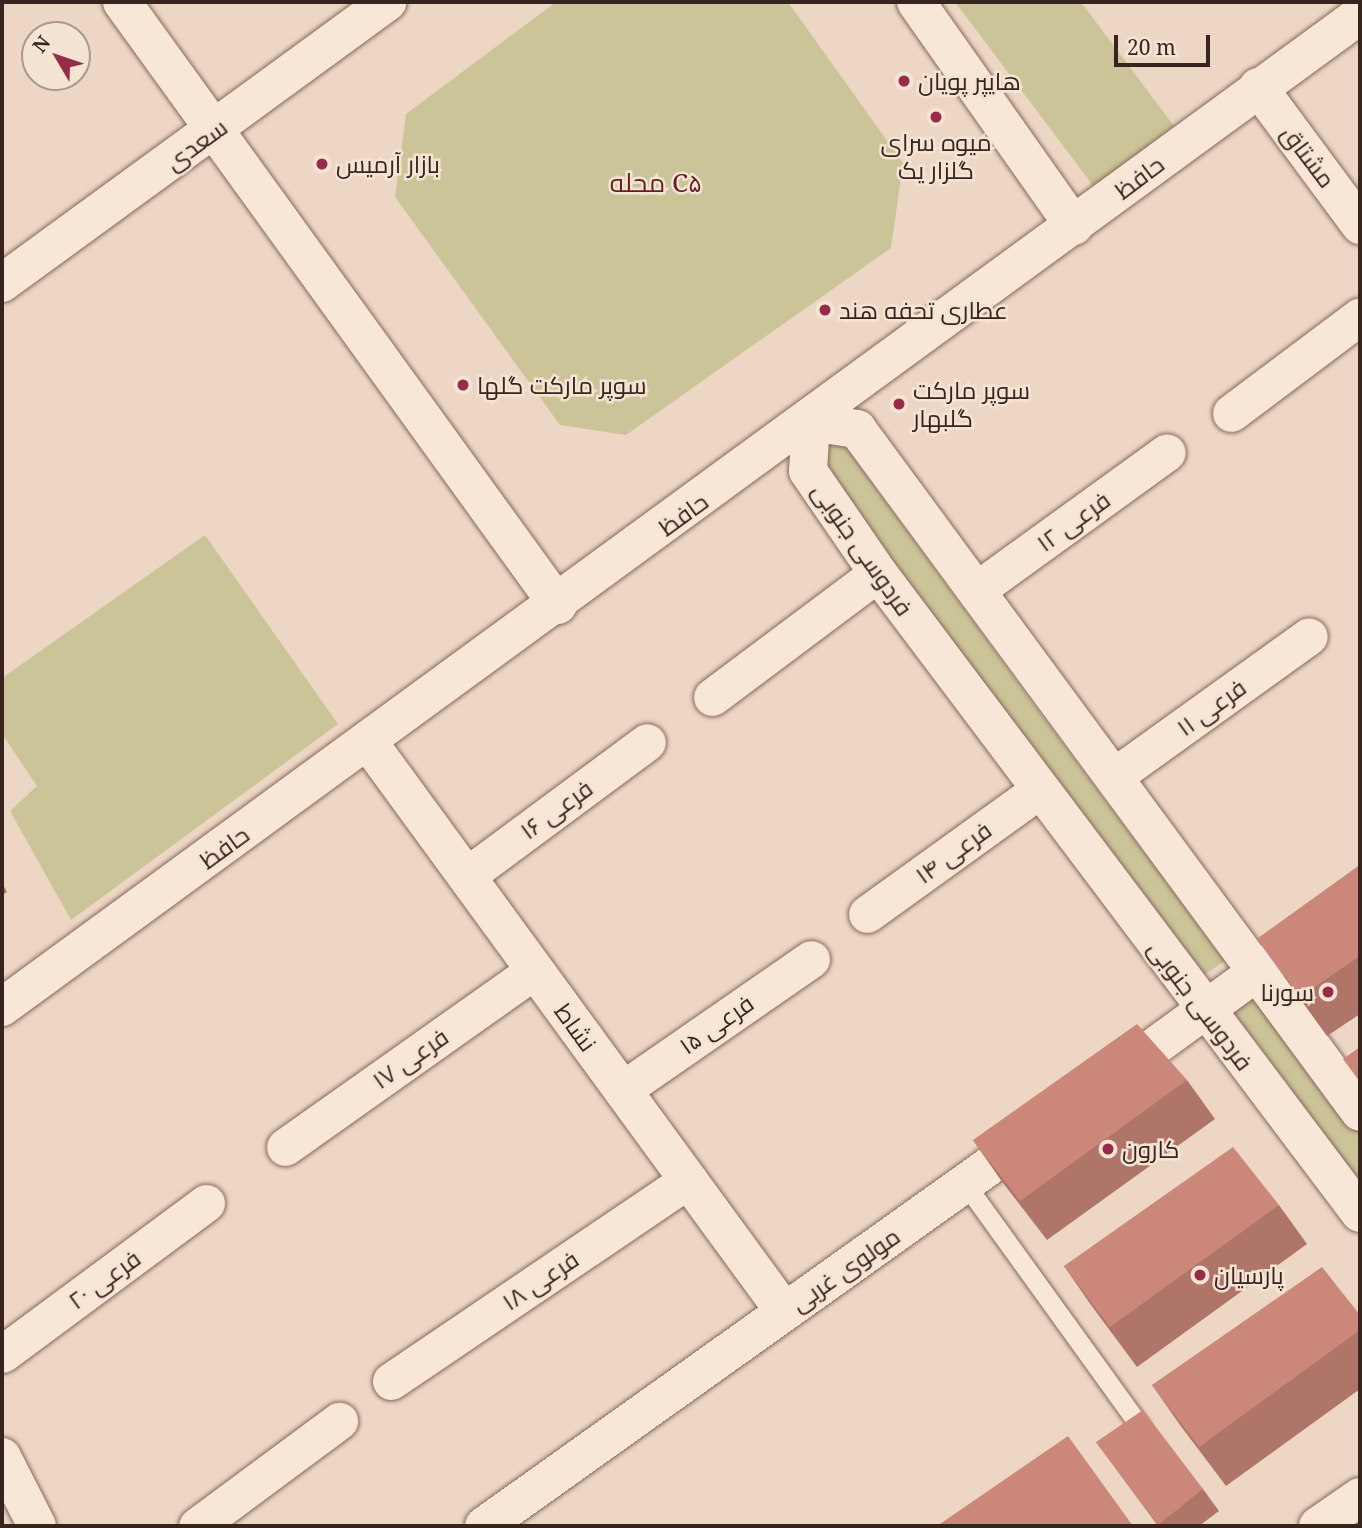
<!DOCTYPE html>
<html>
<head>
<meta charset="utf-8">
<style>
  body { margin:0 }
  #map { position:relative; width:1362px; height:1528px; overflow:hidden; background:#edd7c4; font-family:"Noto Serif",Cairo,serif }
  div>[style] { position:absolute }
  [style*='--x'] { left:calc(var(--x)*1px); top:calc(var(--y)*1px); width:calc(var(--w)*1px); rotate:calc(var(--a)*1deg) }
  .green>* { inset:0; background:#cbc498 }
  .roads { filter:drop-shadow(0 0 2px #88675b) drop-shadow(0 0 2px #88675b) }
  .service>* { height:19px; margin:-9.5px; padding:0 9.5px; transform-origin:9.5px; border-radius:9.5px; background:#f8e6d7 }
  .minor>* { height:37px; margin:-18.5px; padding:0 18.5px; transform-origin:18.5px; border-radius:18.5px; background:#f8e6d7 }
  .tertiary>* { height:38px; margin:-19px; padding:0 19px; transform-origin:19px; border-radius:19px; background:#f8e6d7 }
  .wall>* { inset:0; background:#af7569 }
  .building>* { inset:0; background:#cb887a }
  .dots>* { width:19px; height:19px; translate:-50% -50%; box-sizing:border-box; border:4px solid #f5e3d3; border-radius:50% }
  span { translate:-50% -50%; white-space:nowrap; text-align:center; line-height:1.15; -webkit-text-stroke:5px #f5e3d3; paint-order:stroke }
  .poi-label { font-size:24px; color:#38241e }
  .left { translate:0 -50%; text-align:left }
  .right { translate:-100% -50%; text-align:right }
  .street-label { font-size:24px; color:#38241e }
  .neighbourhood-label { font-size:26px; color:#641f21 }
  .frame { position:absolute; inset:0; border:4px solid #38241e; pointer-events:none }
  .north { position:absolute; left:21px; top:21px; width:70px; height:70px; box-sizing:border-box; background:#f5e3d3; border:2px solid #a9978b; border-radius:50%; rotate:309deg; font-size:19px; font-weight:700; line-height:28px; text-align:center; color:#38241e }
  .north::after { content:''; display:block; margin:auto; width:24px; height:32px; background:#962c47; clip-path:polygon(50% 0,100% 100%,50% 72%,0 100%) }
  .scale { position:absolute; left:1114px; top:35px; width:96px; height:32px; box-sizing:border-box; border:4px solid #38241e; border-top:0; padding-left:9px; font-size:21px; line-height:24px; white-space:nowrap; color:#38241e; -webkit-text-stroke:5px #f5e3d3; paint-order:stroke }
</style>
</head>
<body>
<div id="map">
  <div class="green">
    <div style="clip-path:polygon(556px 2px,788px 2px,903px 163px,891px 248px,626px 435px,560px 425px,395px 197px,406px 114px)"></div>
    <div style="clip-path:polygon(955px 2px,1081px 2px,1174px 126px,1094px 187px)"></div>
    <div style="clip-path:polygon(840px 439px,1037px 709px,1225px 961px,1198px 979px,820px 465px,822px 443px)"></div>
    <div style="clip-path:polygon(205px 535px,338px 724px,71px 920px,10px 811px,37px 786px,2px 734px,2px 678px)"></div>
    <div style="clip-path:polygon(1256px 995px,1360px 1132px,1360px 1187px,1232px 1011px)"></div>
  </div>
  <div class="roads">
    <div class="service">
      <div style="--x:966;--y:1185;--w:297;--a:54.2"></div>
    </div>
    <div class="minor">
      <div style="--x:1231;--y:413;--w:161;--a:-36.9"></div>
      <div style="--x:978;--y:589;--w:233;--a:-35.9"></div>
      <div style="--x:712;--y:697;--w:207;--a:-36.8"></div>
      <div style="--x:1113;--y:777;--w:241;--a:-35.7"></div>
      <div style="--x:466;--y:876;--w:225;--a:-36.5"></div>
      <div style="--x:867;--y:914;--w:212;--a:-35.8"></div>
      <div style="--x:622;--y:1090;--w:230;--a:-34.7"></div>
      <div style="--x:285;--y:1147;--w:306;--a:-35.3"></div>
      <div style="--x:2;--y:1354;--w:254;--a:-36.5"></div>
      <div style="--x:391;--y:1381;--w:359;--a:-34.1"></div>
      <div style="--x:197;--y:1526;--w:177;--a:-36.5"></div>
    </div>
    <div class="tertiary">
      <div style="--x:122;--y:2;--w:744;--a:54.13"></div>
      <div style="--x:916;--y:2;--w:274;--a:54.8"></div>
      <div style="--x:1258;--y:87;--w:172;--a:53.5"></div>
      <div style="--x:2;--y:283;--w:477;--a:-36.1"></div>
      <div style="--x:811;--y:422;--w:49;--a:93.5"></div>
      <div style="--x:808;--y:471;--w:124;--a:55.5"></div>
      <div style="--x:878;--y:573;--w:801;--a:53.02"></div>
      <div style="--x:811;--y:422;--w:47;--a:8.7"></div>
      <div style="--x:857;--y:429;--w:848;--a:53.63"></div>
      <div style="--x:369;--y:743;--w:703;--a:53.85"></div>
      <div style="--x:2;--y:1007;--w:1682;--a:-36.15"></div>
      <div style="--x:1113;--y:1077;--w:306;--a:-36.1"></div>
      <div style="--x:2;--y:1457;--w:77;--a:63.1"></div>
      <div style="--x:484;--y:1526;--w:674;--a:-35.46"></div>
      <div style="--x:1318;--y:1526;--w:51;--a:-34.6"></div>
    </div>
  </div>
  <div class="wall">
    <div style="clip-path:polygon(1360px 865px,1360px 1014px,1327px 1036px,1257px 939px)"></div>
    <div style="clip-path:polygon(2px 883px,7px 892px,2px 895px)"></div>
    <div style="clip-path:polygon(1187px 1080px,1215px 1119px,1047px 1240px,1000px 1179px,973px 1140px)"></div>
    <div style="clip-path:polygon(1279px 1205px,1307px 1244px,1137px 1367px,1091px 1305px,1064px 1266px)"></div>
    <div style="clip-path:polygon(1360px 1315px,1360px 1389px,1226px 1486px,1180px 1425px,1152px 1385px)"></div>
    <div style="clip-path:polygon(1096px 1442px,1203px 1489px,1219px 1511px,1199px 1526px,1158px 1526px)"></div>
  </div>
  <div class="building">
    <div style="clip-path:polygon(1360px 865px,1360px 956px,1300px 997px,1257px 939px)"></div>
    <div style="clip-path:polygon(1137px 1024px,1187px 1080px,1020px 1201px,973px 1140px)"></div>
    <div style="clip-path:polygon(1360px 1047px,1360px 1082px,1343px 1059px)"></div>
    <div style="clip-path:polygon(1233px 1147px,1279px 1205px,1110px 1327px,1064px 1266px)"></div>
    <div style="clip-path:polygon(1322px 1267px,1360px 1315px,1360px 1330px,1199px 1447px,1152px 1385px)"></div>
    <div style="clip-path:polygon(1143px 1410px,1203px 1489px,1158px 1525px,1096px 1442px)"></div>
    <div style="clip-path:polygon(1068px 1436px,1133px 1526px,937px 1526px)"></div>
  </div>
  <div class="dots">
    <div style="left:904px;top:81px;background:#962c47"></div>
    <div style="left:936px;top:117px;background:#962c47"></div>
    <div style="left:322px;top:164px;background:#962c47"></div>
    <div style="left:825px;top:310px;background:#962c47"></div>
    <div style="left:463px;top:385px;background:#962c47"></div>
    <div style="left:899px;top:404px;background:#962c47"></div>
    <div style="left:1328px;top:992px;background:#962c47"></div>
    <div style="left:1108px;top:1149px;background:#962c47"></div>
    <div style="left:1200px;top:1275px;background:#962c47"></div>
  </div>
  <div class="poi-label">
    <span class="left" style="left:918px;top:81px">هایپر پویان</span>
    <span style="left:936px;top:156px">میوه سرای<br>گلزار یک</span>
    <span class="left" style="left:336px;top:164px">بازار آرمیس</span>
    <span class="left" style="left:839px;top:310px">عطاری تحفه هند</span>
    <span class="left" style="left:477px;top:385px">سوپر مارکت گلها</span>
    <span class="left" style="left:913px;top:404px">سوپر مارکت<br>گلبهار</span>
    <span class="right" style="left:1314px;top:992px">سورنا</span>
    <span class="left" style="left:1122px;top:1149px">کارون</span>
    <span class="left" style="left:1214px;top:1275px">پارسیان</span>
  </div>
  <div class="street-label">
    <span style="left:196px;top:144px;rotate:-36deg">سعدی</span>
    <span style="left:1309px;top:156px;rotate:53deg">مشتاق</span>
    <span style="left:1139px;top:177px;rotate:-37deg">حافظ</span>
    <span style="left:683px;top:514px;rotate:-36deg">حافظ</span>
    <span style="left:1073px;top:521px;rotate:-36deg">فرعی ۱۲</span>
    <span style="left:863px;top:549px;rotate:55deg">فردوسی جنوبی</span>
    <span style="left:1211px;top:707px;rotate:-36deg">فرعی ۱۱</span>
    <span style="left:556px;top:809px;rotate:-36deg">فرعی ۱۶</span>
    <span style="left:224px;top:847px;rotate:-36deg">حافظ</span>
    <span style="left:953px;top:852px;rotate:-36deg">فرعی ۱۴</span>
    <span style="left:1201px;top:1005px;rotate:53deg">فردوسی جنوبی</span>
    <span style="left:716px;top:1024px;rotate:-35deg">فرعی ۱۵</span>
    <span style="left:576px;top:1027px;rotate:54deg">نشاط</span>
    <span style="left:410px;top:1058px;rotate:-35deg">فرعی ۱۷</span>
    <span style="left:845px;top:1269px;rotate:-35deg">مولوی غربی</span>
    <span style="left:104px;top:1279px;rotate:-36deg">فرعی ۲۰</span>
    <span style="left:540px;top:1280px;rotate:-34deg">فرعی ۱۸</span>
  </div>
  <div class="neighbourhood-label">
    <span style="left:656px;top:183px">محله C۵</span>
  </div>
  <div class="frame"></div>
  <div class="north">N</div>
  <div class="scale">20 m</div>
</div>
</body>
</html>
